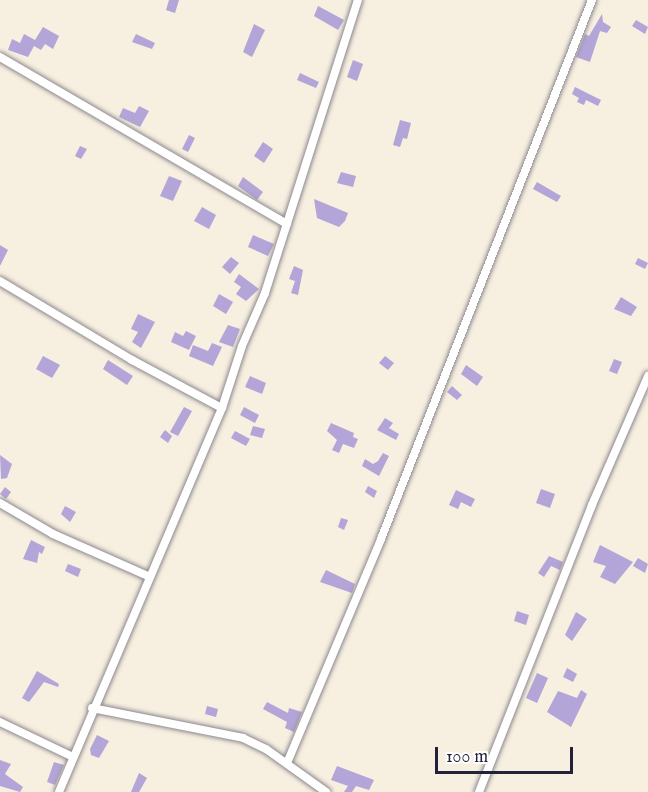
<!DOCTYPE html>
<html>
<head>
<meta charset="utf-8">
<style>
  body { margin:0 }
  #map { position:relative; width:648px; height:792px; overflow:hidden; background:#f7efe0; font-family:"IM FELL English",serif }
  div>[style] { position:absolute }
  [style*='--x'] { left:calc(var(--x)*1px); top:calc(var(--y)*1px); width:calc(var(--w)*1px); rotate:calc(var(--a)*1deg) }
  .building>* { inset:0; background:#b3a5d7 }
  .roads { filter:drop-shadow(0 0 2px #8c888e) drop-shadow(0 0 2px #8c888e) }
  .minor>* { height:8px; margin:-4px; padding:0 4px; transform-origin:4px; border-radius:4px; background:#fff }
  span { translate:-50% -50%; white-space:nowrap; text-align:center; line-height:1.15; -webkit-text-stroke:6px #fff; paint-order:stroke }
  .scale { position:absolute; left:435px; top:747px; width:138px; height:27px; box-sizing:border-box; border:3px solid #22223b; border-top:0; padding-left:8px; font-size:18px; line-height:21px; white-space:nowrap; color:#22223b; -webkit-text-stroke:4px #fff; paint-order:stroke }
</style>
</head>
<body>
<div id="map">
  <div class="building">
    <div style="clip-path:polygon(169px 0,179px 0,175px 13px,166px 10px)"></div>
    <div style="clip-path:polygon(318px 6px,344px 20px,338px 30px,314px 16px)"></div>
    <div style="clip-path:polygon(602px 14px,603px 22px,611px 27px,607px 33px,600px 31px,590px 62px,576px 57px,585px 34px,589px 36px)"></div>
    <div style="clip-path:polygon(636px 20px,648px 27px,645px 34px,632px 26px)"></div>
    <div style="clip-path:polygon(254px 24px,265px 30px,252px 57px,243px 52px)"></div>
    <div style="clip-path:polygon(43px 27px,59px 36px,53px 49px,45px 44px,41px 50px,34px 46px,28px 57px,8px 50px,12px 39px,20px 43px,24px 34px,35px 40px)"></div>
    <div style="clip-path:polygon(136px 34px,155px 43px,152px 49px,132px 42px)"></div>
    <div style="clip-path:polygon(353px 60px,363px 64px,357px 81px,347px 77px)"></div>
    <div style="clip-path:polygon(300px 73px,319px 82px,316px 88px,297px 80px)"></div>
    <div style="clip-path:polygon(575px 87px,601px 100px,598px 106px,586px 100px,584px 105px,577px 102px,579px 98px,572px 94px)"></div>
    <div style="clip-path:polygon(139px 106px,149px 111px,140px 127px,119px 117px,123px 108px,135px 113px)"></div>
    <div style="clip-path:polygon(400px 120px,411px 123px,407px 139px,403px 138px,400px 147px,393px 145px)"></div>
    <div style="clip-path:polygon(189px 135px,195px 138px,188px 152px,182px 149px)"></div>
    <div style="clip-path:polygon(263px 142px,273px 149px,264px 163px,254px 156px)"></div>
    <div style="clip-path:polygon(80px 146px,87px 149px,81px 159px,75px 156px)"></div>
    <div style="clip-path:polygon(341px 172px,356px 176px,353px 187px,337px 183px)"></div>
    <div style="clip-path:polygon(169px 176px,182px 181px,173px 201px,160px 196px)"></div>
    <div style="clip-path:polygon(243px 177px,263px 192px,257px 200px,238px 186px)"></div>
    <div style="clip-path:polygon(537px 182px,561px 196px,557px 202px,533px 189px)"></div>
    <div style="clip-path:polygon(314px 199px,348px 213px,345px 221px,339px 227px,317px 218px)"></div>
    <div style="clip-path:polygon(202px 207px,216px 215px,209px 229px,194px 221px)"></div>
    <div style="clip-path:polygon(253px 235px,274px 244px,268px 256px,248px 247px)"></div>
    <div style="clip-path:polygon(0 245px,8px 250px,0 266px)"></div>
    <div style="clip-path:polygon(231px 257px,239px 263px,230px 274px,222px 267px)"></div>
    <div style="clip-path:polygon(638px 258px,648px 263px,645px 269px,635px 264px)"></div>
    <div style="clip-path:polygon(294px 266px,303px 270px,298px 295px,291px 293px,295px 281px,289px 279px)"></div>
    <div style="clip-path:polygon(239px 274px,259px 289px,246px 301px,236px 294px,241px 287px,234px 282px)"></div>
    <div style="clip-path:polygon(219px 294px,233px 302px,226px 314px,213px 306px)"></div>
    <div style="clip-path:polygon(621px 297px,637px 307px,631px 316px,614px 309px)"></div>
    <div style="clip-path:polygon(138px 314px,155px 322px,141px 348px,132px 342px,138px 332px,131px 329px)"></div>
    <div style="clip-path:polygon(228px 325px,240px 329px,233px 347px,219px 342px)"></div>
    <div style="clip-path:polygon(186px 331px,196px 336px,189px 350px,171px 342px,175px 332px,183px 336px)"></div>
    <div style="clip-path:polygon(212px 343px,222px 347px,213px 366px,189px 356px,193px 345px,208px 351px)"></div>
    <div style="clip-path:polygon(43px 356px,60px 365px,52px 378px,36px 369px)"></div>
    <div style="clip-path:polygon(385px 356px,394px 363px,388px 370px,379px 363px)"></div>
    <div style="clip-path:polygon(614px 359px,622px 362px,617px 374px,609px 371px)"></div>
    <div style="clip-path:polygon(108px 360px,133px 376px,127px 385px,103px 369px)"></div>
    <div style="clip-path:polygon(466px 365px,483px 377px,477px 386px,461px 374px)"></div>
    <div style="clip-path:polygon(250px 376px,266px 383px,262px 394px,245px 387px)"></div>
    <div style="clip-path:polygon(452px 386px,462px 395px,457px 400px,447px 392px)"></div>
    <div style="clip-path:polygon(184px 407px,192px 411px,178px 436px,170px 432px)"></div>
    <div style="clip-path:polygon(244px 407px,259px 415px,255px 423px,240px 415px)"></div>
    <div style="clip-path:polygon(385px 418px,393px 423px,389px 428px,399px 434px,396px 440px,377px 430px)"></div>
    <div style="clip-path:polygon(331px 423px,354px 433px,353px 437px,358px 439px,354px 448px,343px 444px,339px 453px,332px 450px,337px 440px,327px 431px)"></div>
    <div style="clip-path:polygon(253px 426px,265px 429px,262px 438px,250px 435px)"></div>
    <div style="clip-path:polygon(165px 430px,172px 436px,168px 443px,160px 437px)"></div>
    <div style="clip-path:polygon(235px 431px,250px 439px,246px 446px,231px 438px)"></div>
    <div style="clip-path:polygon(383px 453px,389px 456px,379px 476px,362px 466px,365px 459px,373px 464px,378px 461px)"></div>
    <div style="clip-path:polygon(0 455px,12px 464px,7px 478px,1px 479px)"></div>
    <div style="clip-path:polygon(368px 486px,377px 491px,374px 498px,365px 492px)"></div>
    <div style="clip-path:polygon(5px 487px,11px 492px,6px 499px,0 494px)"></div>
    <div style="clip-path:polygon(541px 489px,555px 494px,550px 508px,536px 503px)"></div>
    <div style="clip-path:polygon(456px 490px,475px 499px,471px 507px,461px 502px,458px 509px,449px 505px)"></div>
    <div style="clip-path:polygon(65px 506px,76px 512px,70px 522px,61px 514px)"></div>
    <div style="clip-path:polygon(341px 518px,348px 520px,344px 530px,338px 527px)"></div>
    <div style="clip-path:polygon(31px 540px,45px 547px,42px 554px,39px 552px,37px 563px,23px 559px)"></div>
    <div style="clip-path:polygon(600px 545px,633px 562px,615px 584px,600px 577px,606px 566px,593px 562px)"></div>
    <div style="clip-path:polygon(549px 556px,563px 562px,560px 570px,551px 566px,544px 577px,538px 573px)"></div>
    <div style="clip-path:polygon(638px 558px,648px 564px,645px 573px,633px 566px)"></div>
    <div style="clip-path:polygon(68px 564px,81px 569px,78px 577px,65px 571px)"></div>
    <div style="clip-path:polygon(326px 570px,355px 584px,352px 593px,320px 582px)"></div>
    <div style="clip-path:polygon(517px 611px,529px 615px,526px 625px,514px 621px)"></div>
    <div style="clip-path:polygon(576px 612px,587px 619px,572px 641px,565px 635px)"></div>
    <div style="clip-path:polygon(567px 668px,577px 674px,573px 682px,563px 677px)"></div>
    <div style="clip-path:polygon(37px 671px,59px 684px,58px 687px,44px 682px,29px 702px,22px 698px)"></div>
    <div style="clip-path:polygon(537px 673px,548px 678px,537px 703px,526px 698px)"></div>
    <div style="clip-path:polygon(581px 690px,587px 694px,571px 727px,547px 712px,558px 691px,577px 698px)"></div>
    <div style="clip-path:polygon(267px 702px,288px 713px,289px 708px,302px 712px,294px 732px,285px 728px,287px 722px,263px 709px)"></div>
    <div style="clip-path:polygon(207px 706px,218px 709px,216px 717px,205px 714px)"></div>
    <div style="clip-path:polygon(97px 735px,109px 741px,99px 758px,91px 755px,90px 749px)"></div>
    <div style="clip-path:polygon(0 760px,11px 764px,5px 774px,23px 787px,20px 792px,0 786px)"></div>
    <div style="clip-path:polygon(54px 762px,64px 765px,55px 785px,47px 782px)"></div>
    <div style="clip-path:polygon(337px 766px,374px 780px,369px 790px,356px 786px,352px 792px,344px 792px,348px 786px,331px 780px)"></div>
    <div style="clip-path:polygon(139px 773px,147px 778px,139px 792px,131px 792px)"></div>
  </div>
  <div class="roads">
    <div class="minor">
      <div style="--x:0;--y:57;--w:332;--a:30.2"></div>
      <div style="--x:0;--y:281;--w:154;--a:30.9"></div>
      <div style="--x:132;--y:360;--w:102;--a:28.1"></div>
      <div style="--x:0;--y:503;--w:61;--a:30.3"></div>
      <div style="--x:53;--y:534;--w:106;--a:23.9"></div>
      <div style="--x:92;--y:708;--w:154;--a:11.2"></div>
      <div style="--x:243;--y:738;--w:25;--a:26"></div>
      <div style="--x:266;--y:749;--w:74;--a:35.6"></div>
      <div style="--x:0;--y:722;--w:81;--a:25.6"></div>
      <div style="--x:287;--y:763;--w:243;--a:-67.2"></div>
      <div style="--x:381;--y:539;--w:579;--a:-68.62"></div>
      <div style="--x:59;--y:792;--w:417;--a:-67"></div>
      <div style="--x:222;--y:408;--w:65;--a:-72.1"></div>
      <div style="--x:242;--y:346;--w:58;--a:-66.5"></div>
      <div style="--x:265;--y:293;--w:307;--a:-72.4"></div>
      <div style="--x:479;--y:792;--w:308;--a:-68.5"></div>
      <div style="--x:592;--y:505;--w:141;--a:-66.5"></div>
    </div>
  </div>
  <div class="scale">100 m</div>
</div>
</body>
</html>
